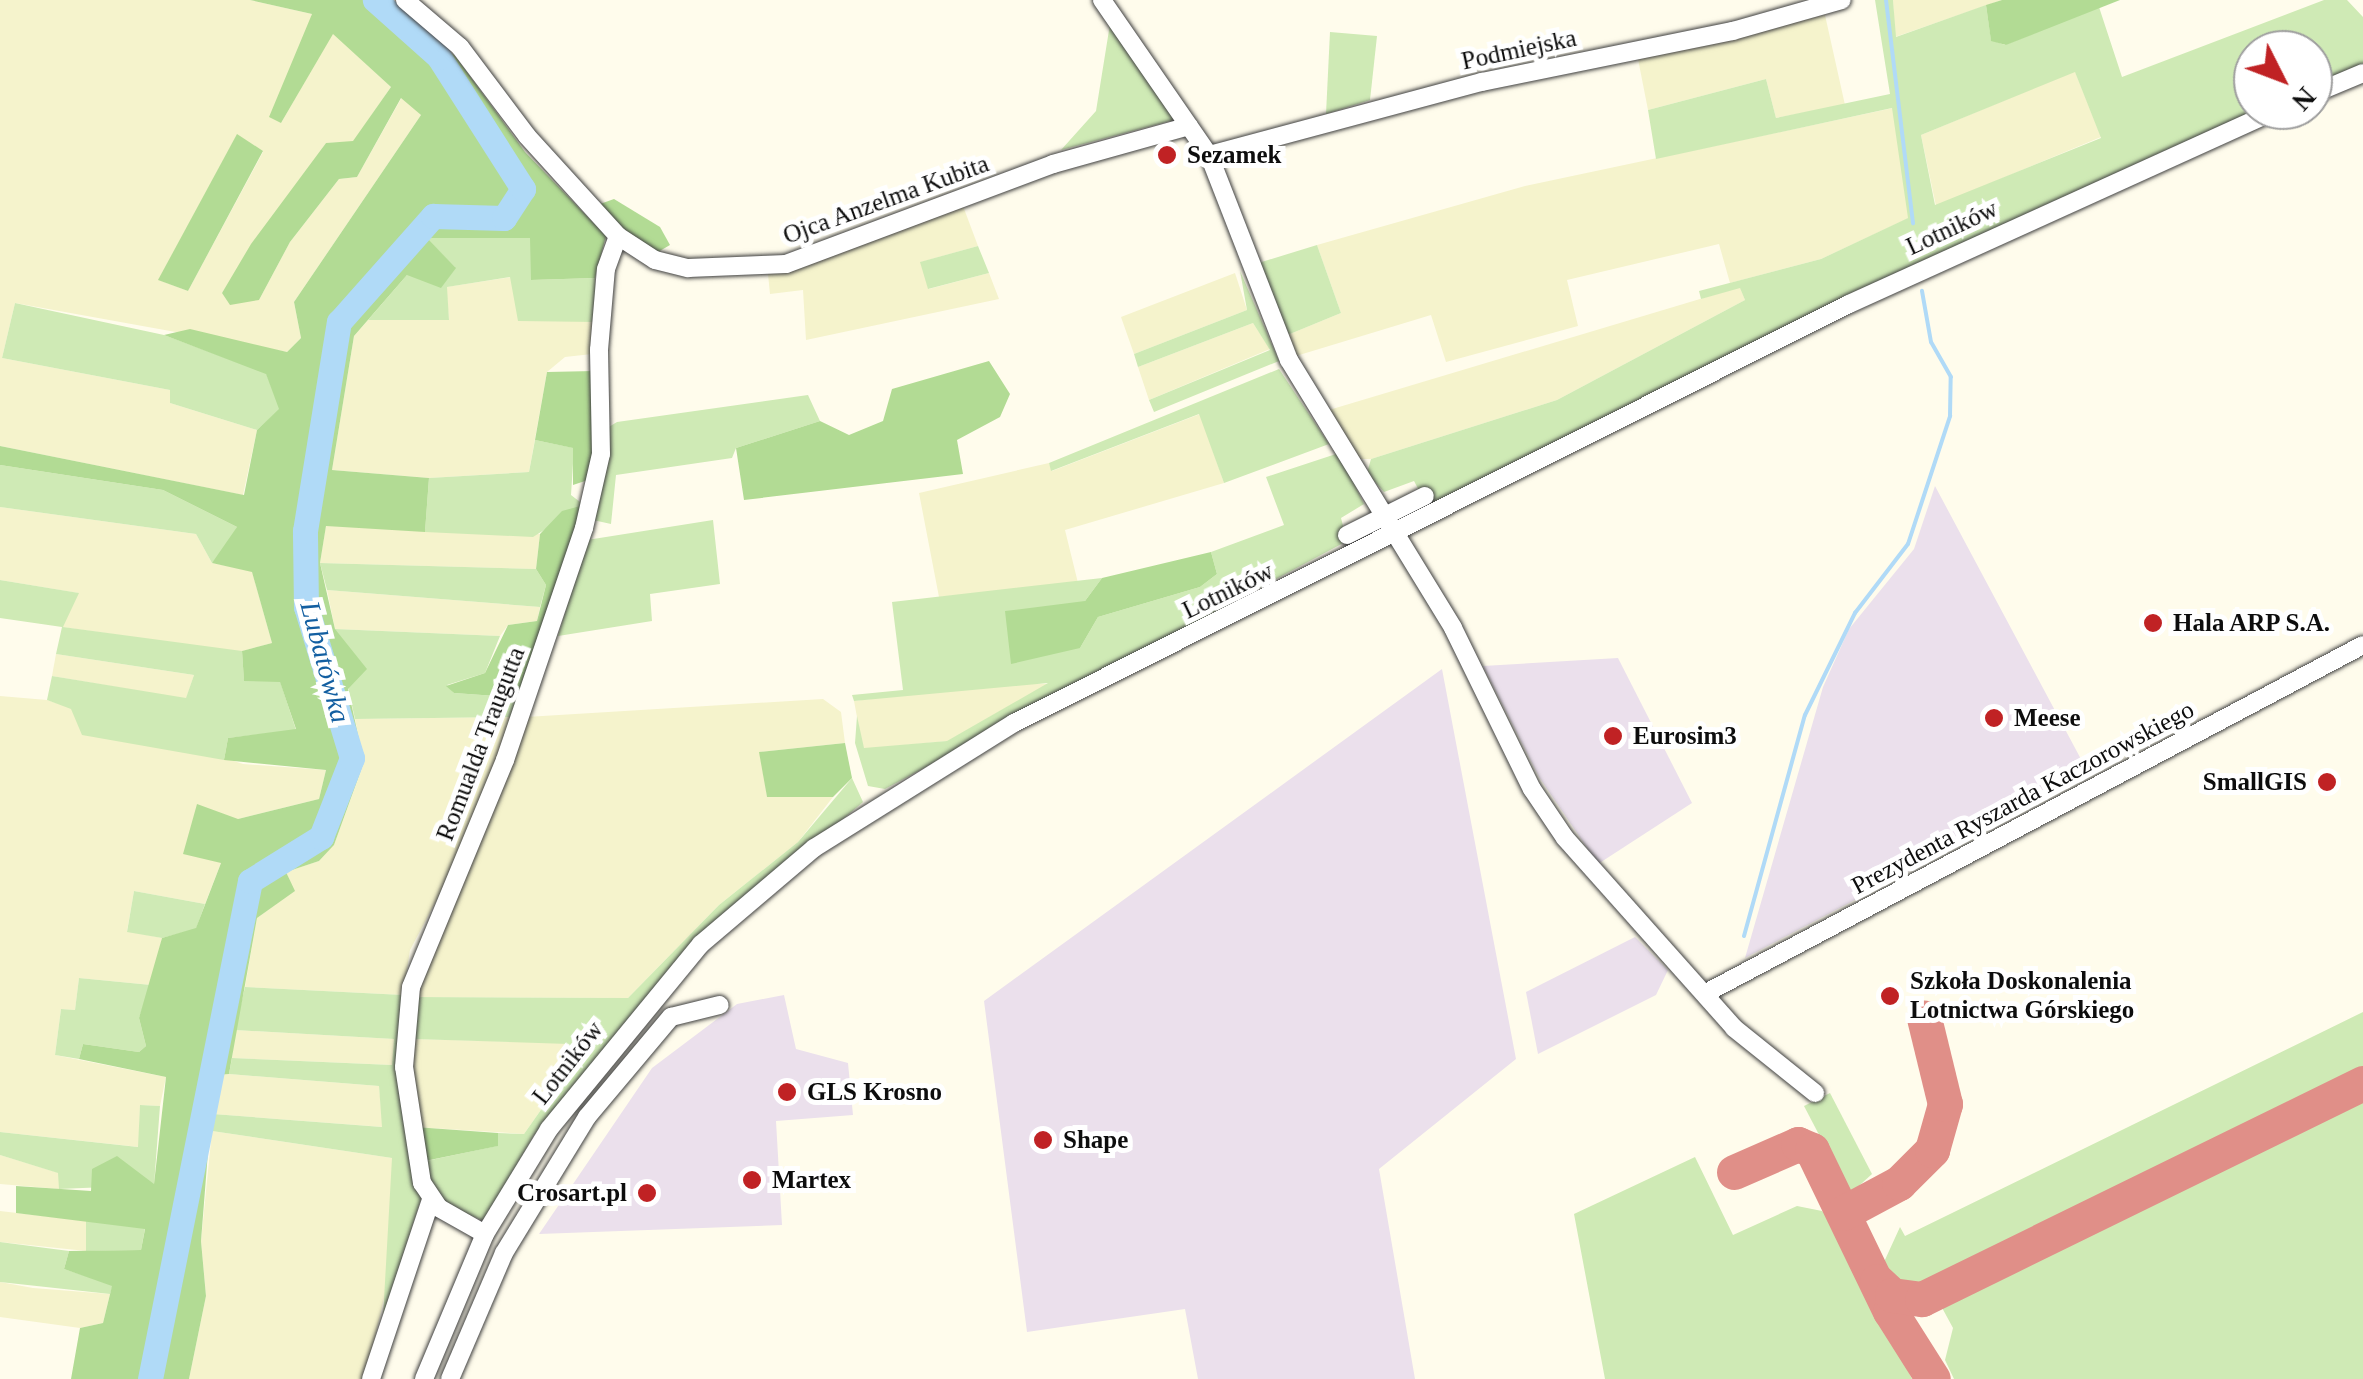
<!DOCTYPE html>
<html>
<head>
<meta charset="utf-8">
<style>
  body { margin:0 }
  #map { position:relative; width:2363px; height:1379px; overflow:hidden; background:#fffcec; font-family:"Times New Roman",serif }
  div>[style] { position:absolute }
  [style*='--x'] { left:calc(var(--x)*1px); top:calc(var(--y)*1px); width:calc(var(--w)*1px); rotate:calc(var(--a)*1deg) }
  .industrial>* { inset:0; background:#ebe0ec }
  .farmland>* { inset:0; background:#f5f3cc }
  .green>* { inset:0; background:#cfeab5 }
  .forest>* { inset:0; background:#b2db94 }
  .stream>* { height:4px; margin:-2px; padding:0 2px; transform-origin:2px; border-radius:2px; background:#b0daf7 }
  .river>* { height:25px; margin:-12.5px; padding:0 12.5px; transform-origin:12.5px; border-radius:12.5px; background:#b0daf7 }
  .taxiway>* { height:35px; margin:-17.5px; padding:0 17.5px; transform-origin:17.5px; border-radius:17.5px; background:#e08f88 }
  .roads { filter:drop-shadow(0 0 2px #404040) drop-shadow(0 0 2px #404040) }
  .minor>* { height:18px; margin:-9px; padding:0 9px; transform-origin:9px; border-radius:9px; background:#fff }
  .dots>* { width:28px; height:28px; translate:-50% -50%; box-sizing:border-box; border:5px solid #fff; border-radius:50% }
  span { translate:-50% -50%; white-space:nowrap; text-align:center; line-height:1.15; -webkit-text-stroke:10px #fff; paint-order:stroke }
  .street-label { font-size:25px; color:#0d0d0d }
  .poi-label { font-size:25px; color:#0d0d0d; font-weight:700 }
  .left { translate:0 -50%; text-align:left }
  .right { translate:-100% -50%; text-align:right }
  .water-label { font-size:28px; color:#135fa1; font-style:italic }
  .north { position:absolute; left:2233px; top:30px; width:100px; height:100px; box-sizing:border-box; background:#fff; border:2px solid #9e9e9e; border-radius:50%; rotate:132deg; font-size:28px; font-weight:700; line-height:40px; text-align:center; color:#0d0d0d }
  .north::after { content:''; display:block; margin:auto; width:35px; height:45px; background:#c02224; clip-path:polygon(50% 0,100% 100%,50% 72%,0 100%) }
</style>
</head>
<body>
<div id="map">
  <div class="industrial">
    <div style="clip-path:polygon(1935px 486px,2090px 776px,1745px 958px,1823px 687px,1849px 629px,1914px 549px)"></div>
    <div style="clip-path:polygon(1618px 658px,1692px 803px,1598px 864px,1539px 777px,1483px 666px)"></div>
    <div style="clip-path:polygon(1442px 669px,1516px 1059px,1379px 1169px,1415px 1379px,1198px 1379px,1185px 1309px,1027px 1332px,984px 1001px)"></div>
    <div style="clip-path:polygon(1635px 937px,1668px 970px,1656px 995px,1538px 1054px,1526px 992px)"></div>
    <div style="clip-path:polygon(784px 995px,796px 1049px,848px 1063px,853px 1115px,776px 1121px,782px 1225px,539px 1234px,652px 1068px,737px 1004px)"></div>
  </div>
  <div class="farmland">
    <div style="clip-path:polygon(evenodd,0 0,250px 0,312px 14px,281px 123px,333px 33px,391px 87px,353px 142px,326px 143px,222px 293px,259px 300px,290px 242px,339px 179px,357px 177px,402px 97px,421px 115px,294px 302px,301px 338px,287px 352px,15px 303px,2px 358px,170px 390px,170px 403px,257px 430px,243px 495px,0 446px,0 0,237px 135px,263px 152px,188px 291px,159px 280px,237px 135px)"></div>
    <div style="clip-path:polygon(1893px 0,2002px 0,1895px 37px)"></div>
    <div style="clip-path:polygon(1825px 15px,1845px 105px,1776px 118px,1766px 79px,1648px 110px,1638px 59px)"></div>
    <div style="clip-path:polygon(2075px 71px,2101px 137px,1936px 206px,1921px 135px)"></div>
    <div style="clip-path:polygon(1893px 108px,1909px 218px,1821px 259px,1730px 283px,1719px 244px,1567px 280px,1578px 326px,1446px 362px,1431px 315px,1296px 356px,1285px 336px,1341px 313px,1317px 245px,1525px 186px)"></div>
    <div style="clip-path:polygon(963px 206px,978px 246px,921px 262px,929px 289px,989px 273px,999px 299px,806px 340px,803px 290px,770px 294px,768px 274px)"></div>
    <div style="clip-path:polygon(1235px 273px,1247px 310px,1134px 354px,1121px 317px)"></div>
    <div style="clip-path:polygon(511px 277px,595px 322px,592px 354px,565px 357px,547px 372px,529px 472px,429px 478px,332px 470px,354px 336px,368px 320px,449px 320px,446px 287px)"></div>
    <div style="clip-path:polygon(1740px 287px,1745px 300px,1557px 400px,1371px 459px,1359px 459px,1329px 410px)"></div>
    <div style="clip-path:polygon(1253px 323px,1270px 349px,1149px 400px,1138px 367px)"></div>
    <div style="clip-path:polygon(1200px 414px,1224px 483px,1065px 530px,1078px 583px,939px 597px,919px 493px,1049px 463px,1052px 471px)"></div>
    <div style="clip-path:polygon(0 507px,196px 534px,212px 563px,252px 571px,272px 643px,239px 652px,62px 627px,78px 593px,0 580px)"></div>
    <div style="clip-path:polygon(326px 525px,540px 534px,536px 569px,320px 563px)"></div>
    <div style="clip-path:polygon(327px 590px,540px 607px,537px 621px,508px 625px,500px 636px,335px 629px)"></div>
    <div style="clip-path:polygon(56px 654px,194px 675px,186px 699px,52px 676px)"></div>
    <div style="clip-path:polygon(1002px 683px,1048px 684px,948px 741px,863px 749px,854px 701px)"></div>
    <div style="clip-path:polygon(0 696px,47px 700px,243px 764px,326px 770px,319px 799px,238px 819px,205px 904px,134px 891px,127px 931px,162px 938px,151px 985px,79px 978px,75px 1010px,61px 1009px,55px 1055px,166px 1077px,160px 1106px,140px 1105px,139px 1147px,0 1132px)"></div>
    <div style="clip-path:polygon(823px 699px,841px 712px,845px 743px,760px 752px,767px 797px,833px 797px,798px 842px,719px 905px,628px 998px,414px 997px,526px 717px)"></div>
    <div style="clip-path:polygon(514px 717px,459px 858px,410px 950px,403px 995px,245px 987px,257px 918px,294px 891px,286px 872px,319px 861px,334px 845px,364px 763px,355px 719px)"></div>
    <div style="clip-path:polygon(235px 1030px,394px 1039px,393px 1065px,232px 1058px)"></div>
    <div style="clip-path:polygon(413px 1039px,569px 1043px,557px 1087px,524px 1134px,415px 1127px)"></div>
    <div style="clip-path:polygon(229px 1074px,379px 1086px,383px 1127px,213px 1114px,218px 1075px)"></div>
    <div style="clip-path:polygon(212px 1131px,392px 1158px,392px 1265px,365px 1379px,189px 1379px,206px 1296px,201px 1241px)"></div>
    <div style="clip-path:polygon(0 1155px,59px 1173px,59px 1189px,0 1184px)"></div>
    <div style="clip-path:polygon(0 1211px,86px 1221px,86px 1251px,0 1242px)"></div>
    <div style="clip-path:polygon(0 1282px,33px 1288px,110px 1294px,103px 1323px,80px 1328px,0 1317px)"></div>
  </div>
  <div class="green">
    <div style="clip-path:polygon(evenodd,1875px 0,1893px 0,1896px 37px,1986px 5px,1991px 40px,2005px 45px,2099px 7px,2122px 77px,2324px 0,2347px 0,2363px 17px,2363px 64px,2313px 86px,2313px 50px,2253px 50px,2258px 110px,1855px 292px,1430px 511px,1414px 481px,1384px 492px,1367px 473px,1371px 459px,1557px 400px,1745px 300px,1740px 288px,1701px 299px,1699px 291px,1821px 259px,1908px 218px,1892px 108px,1656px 159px,1648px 110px,1766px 79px,1776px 118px,1890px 94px,1875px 0,2075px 72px,2101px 138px,1935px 205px,1921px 135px,2075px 72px)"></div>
    <div style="clip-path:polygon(1110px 24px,1174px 120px,1061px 150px,1096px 111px)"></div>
    <div style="clip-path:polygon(1330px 32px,1377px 36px,1370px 100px,1326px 114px)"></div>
    <div style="clip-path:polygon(426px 238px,531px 238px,531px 280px,595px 278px,595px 322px,518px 321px,510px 277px,447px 287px,449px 320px,368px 320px,407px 275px,455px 267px)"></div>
    <div style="clip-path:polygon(1317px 245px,1341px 313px,1285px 336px,1252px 265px)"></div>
    <div style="clip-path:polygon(978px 246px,989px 273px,928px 289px,920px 262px)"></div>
    <div style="clip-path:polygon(1240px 271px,1279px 361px,1154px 412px,1149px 400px,1270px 350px,1253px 323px,1138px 367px,1134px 354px,1247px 310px)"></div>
    <div style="clip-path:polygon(15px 303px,164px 335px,266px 373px,280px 409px,257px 430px,170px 403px,170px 390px,2px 358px)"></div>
    <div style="clip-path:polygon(1279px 369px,1329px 444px,1224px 483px,1199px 414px,1051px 471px,1049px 463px)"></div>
    <div style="clip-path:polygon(808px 395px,820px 421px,736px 448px,732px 458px,616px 475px,611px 524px,593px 520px,607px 428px,617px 422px)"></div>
    <div style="clip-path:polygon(535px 440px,574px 448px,571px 495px,584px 505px,533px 537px,425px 532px,429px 478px,529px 472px)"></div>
    <div style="clip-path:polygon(1339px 453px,1364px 504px,1341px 518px,1347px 541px,885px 789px,868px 786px,855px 743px,857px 716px,864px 748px,947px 741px,1048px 683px,854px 701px,852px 695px,903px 690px,892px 602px,1102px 578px,1085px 601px,1080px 648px,1098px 617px,1200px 587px,1217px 574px,1211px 552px,1284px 525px,1266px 477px)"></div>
    <div style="clip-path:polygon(0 465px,163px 490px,237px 527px,234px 541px,212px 563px,196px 534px,0 507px)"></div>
    <div style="clip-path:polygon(713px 520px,720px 584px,650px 594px,652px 621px,558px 636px,587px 540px)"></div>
    <div style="clip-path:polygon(320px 563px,536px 569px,546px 585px,540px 607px,327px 590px)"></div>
    <div style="clip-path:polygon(0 580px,79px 593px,63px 627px,242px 651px,244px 680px,280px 681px,296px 730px,228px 738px,224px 760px,82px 735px,71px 709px,47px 700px,52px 676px,186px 698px,194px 675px,56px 654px,62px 627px,0 618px)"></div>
    <div style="clip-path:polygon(335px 629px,500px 636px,485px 673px,447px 685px,454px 693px,522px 698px,514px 717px,355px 719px)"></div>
    <div style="clip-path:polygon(852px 778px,863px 802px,673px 964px,534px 1135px,484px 1221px,446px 1205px,428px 1182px,426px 1161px,497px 1146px,498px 1133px,524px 1134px,557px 1087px,569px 1044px,413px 1039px,414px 997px,628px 998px,719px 905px,798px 842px)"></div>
    <div style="clip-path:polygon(134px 891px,205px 904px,196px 929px,162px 938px,127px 932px)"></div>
    <div style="clip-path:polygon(79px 978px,151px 985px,139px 1018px,146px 1046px,139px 1052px,83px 1044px,79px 1059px,55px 1055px,61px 1009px,75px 1010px)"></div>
    <div style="clip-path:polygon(245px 987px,403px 995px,399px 1087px,421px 1199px,383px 1317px,392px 1158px,212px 1131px,213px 1114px,382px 1127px,379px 1086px,229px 1074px,232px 1058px,392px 1065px,394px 1039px,235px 1030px)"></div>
    <div style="clip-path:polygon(2363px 1012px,2363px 1071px,1923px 1286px,1906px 1286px,1889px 1274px,1884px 1262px,1900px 1227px,1905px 1236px)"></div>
    <div style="clip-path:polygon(1830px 1093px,1872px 1174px,1850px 1194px,1804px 1106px)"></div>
    <div style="clip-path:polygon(2363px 1095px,2363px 1379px,1954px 1379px,1945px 1360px,1953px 1328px,1940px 1304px)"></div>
    <div style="clip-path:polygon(140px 1105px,160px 1106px,154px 1185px,59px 1189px,58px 1173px,0 1155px,0 1132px,138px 1147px)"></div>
    <div style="clip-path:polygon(1695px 1157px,1733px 1235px,1797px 1206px,1822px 1211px,1840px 1229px,1912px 1379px,1605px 1379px,1574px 1214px)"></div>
    <div style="clip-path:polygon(86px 1221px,145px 1228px,141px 1250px,86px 1251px)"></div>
    <div style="clip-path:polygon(0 1242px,69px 1251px,64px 1269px,113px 1285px,110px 1294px,0 1282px)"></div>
  </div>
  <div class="forest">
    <div style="clip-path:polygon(250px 0,389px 0,456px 57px,525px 152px,606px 236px,595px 278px,531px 280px,530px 238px,427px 238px,456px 268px,441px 288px,407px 275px,354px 336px,332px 470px,429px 478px,425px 532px,326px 526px,320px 563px,335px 629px,367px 669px,348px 689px,364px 762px,334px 845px,319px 861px,286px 872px,295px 891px,257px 918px,229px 1074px,218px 1075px,212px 1101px,201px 1241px,206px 1296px,189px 1379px,71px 1379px,80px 1328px,103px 1323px,112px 1286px,64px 1269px,69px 1251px,141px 1250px,145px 1229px,16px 1213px,16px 1186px,91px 1191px,92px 1169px,117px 1156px,154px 1184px,166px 1077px,79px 1059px,83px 1044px,139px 1052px,146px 1046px,139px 1018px,162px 938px,196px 928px,221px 863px,183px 854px,197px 804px,238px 819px,319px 799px,326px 770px,224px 760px,228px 738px,296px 729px,280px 682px,244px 681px,242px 651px,272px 643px,252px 572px,212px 563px,237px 527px,163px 490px,0 465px,0 446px,244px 495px,257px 430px,279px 409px,266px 374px,164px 335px,190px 329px,287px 352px,301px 338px,294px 302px,421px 115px,401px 98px,357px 177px,339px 179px,290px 242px,259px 300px,230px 305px,222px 293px,251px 244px,326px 143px,353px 141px,391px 87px,333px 34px,281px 123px,269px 117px,312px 14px)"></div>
    <div style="clip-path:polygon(2002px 0,2120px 0,2006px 45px,1991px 41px,1986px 5px)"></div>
    <div style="clip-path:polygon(237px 134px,263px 151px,188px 291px,158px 280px)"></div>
    <div style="clip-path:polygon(614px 199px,660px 227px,670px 245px,658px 252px,624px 232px,600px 204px)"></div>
    <div style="clip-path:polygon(989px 361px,1010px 394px,1000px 417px,957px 440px,963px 474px,744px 500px,736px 448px,820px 421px,849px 435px,883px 421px,892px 389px)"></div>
    <div style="clip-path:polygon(594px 371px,598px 416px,588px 480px,573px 485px,573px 448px,535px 440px,547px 372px)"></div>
    <div style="clip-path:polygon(584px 505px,522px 698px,454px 693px,446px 686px,485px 673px,508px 625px,537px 621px,546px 585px,536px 569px,540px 534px,562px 511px)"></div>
    <div style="clip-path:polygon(1211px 552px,1217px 574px,1200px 587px,1098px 617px,1080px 648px,1011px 664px,1005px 611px,1085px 601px,1102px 578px)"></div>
    <div style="clip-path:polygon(845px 743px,852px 778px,833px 797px,767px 797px,759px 752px)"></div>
    <div style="clip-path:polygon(415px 1127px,498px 1133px,498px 1146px,425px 1161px)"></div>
  </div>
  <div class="stream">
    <div style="--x:1886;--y:0;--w:225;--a:83.1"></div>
    <div style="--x:1744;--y:936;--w:229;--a:-74.6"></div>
    <div style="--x:1805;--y:715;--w:114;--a:-63.9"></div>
    <div style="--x:1855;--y:613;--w:87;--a:-52.5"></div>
    <div style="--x:1908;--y:544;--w:135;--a:-71.8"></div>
    <div style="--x:1950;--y:416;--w:39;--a:-89"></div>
    <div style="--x:1951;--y:377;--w:40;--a:-119.7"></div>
    <div style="--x:1931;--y:342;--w:52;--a:-100"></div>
  </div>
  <div class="river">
    <div style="--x:150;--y:1379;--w:508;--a:-78.65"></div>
    <div style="--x:250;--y:881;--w:84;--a:-31.8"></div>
    <div style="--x:321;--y:837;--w:85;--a:-68.6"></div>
    <div style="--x:352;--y:758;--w:158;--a:-106.9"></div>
    <div style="--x:306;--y:607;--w:76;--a:-90.8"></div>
    <div style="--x:305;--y:531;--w:212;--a:-80.8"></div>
    <div style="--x:339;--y:322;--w:142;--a:-48.4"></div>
    <div style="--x:433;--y:216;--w:71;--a:1.6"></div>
    <div style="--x:504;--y:218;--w:35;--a:-57"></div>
    <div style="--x:523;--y:189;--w:156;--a:-122.5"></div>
    <div style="--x:439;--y:57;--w:86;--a:-138.3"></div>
  </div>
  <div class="taxiway">
    <div style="--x:1734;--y:1172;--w:70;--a:-23.6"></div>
    <div style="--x:1798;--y:1144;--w:15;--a:23"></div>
    <div style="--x:1812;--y:1150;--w:179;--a:64.2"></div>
    <div style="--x:1890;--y:1311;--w:80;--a:57.7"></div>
    <div style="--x:1843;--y:1213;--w:64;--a:-28.2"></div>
    <div style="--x:1899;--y:1183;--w:47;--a:-45"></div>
    <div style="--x:1932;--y:1150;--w:48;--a:-74.2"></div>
    <div style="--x:1945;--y:1104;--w:89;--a:-103.7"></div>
    <div style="--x:1877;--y:1281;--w:21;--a:43"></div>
    <div style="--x:1892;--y:1295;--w:30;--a:8"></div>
    <div style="--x:1922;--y:1299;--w:491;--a:-26.1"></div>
  </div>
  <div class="roads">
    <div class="minor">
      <div style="--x:405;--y:0;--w:72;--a:40.5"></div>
      <div style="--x:460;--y:47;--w:111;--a:53"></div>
      <div style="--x:527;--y:136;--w:135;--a:47.7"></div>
      <div style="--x:618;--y:236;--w:44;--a:33"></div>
      <div style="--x:655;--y:260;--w:34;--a:14"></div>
      <div style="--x:688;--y:268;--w:98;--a:-2.3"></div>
      <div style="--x:786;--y:264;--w:285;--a:-20.5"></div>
      <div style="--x:1053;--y:164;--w:141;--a:-15.6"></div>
      <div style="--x:1102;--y:0;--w:188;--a:55.4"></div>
      <div style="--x:1209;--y:155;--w:220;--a:68.7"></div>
      <div style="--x:1289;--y:360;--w:314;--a:58.5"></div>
      <div style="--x:1453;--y:628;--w:179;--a:63.9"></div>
      <div style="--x:1532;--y:789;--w:59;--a:56"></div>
      <div style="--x:1565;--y:838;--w:254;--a:48.3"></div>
      <div style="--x:1734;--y:1028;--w:104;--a:38.7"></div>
      <div style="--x:2313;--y:94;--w:54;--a:-22.8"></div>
      <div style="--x:1209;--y:155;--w:283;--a:-15"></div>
      <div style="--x:1482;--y:82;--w:256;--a:-11.5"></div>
      <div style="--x:1733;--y:31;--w:113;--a:-15.9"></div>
      <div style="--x:1347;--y:535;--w:87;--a:-26.6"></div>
      <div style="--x:1706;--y:993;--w:743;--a:-27.91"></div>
      <div style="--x:485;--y:1234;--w:53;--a:-150.5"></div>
      <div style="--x:439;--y:1208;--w:30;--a:-124"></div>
      <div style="--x:422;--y:1183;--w:117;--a:-98.8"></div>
      <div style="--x:404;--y:1067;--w:80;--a:-85"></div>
      <div style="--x:411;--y:987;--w:246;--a:-67.5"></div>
      <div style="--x:505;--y:760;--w:245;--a:-71.2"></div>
      <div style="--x:584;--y:528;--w:76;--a:-77.1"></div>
      <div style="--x:601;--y:454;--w:104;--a:-91.1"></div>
      <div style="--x:599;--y:350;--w:81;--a:-85.1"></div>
      <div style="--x:606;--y:269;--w:35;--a:-70"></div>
      <div style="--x:371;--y:1379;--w:189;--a:-71.5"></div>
      <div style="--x:424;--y:1379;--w:157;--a:-67.2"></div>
      <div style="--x:485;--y:1234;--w:123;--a:-58.6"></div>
      <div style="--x:549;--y:1129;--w:239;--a:-50.6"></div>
      <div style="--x:701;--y:944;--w:148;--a:-40.3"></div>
      <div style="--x:814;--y:848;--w:236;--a:-32"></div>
      <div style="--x:1014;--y:723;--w:934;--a:-26.65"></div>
      <div style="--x:1849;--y:304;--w:469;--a:-24.4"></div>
      <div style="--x:450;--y:1379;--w:137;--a:-66.8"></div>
      <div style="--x:504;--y:1253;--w:159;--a:-58.6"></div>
      <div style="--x:587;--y:1117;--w:131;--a:-50"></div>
      <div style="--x:671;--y:1017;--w:50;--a:-13.8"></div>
    </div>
  </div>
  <div class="dots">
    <div style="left:1167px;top:155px;background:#c02224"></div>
    <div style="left:2153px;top:623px;background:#c02224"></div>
    <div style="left:1994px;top:718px;background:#c02224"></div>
    <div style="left:1613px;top:736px;background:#c02224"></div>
    <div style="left:2327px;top:782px;background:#c02224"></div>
    <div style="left:1890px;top:996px;background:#c02224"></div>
    <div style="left:787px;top:1092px;background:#c02224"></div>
    <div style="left:1043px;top:1140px;background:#c02224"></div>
    <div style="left:752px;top:1180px;background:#c02224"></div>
    <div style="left:647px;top:1193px;background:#c02224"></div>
  </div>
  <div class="street-label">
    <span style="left:1519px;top:50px;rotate:-12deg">Podmiejska</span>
    <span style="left:886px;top:200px;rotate:-20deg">Ojca Anzelma Kubita</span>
    <span style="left:1952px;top:228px;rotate:-25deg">Lotników</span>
    <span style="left:1228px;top:591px;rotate:-26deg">Lotników</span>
    <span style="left:481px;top:744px;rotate:-69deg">Romualda Traugutta</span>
    <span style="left:2023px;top:798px;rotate:-28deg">Prezydenta Ryszarda Kaczorowskiego</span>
    <span style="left:568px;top:1063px;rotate:-52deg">Lotników</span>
  </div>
  <div class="poi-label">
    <span class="left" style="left:1187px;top:155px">Sezamek</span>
    <span class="left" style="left:2173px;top:623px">Hala ARP S.A.</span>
    <span class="left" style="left:2014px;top:718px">Meese</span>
    <span class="left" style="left:1633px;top:736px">Eurosim3</span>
    <span class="right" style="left:2307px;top:782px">SmallGIS</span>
    <span class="left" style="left:1910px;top:996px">Szkoła Doskonalenia<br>Lotnictwa Górskiego</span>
    <span class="left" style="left:807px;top:1092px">GLS Krosno</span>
    <span class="left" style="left:1063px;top:1140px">Shape</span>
    <span class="left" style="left:772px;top:1180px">Martex</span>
    <span class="right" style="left:627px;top:1193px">Crosart.pl</span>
  </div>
  <div class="water-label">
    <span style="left:325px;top:662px;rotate:75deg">Lubatówka</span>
  </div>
  <div class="north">N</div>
</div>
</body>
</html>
